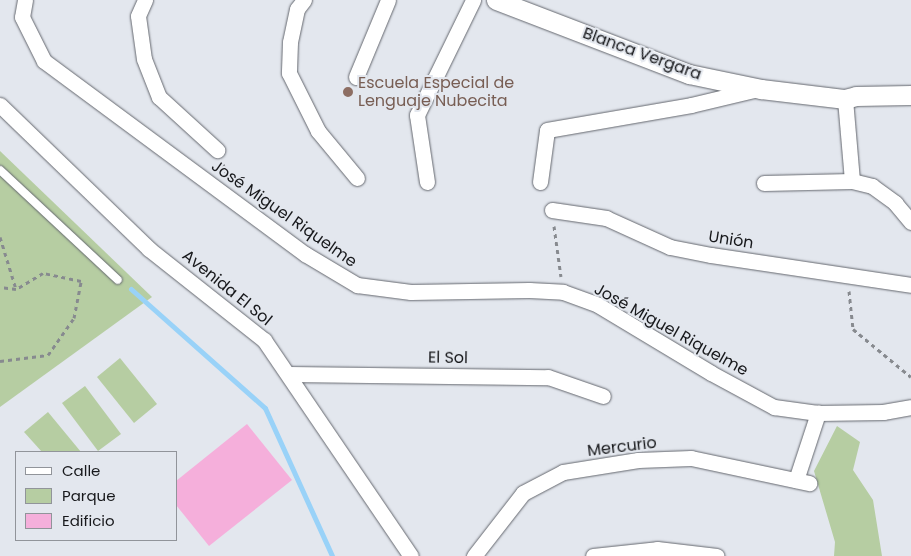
<!DOCTYPE html>
<html>
<head>
<meta charset="utf-8">
<style>
  body { margin:0 }
  #map { position:relative; width:911px; height:556px; overflow:hidden; background:#e3e7ee; font-family:Poppins,sans-serif }
  div>[style] { position:absolute }
  [style*='--x'] { left:calc(var(--x)*1px); top:calc(var(--y)*1px); width:calc(var(--w)*1px); rotate:calc(var(--a)*1deg) }
  .green>* { inset:0; background:#b6cda2 }
  .stream>* { height:5px; margin:-2.5px; padding:0 2.5px; transform-origin:2.5px; border-radius:2.5px; background:#99d2f8 }
  .building>* { inset:0; background:#f5afdb }
  .path>* { height:3px; margin-top:-1.5px; transform-origin:0; background:repeating-linear-gradient(90deg,#878a8f 0 4px,transparent 0 8px) }
  .roads { filter:drop-shadow(0 0 1px #64676e) drop-shadow(0 0 1px #64676e) }
  .service>* { height:8px; margin:-4px; padding:0 4px; transform-origin:4px; border-radius:4px; background:#fff }
  .minor>* { height:15px; margin:-7.5px; padding:0 7.5px; transform-origin:7.5px; border-radius:7.5px; background:#fff }
  .tertiary>* { height:19px; margin:-9.5px; padding:0 9.5px; transform-origin:9.5px; border-radius:9.5px; background:#fff }
  .dots>* { width:14px; height:14px; translate:-50% -50%; box-sizing:border-box; border:2px solid #e3e7ee; border-radius:50% }
  span { translate:-50% -50%; white-space:nowrap; text-align:center; line-height:1.15; -webkit-text-stroke:4px #e3e7ee; paint-order:stroke }
  .street-label { font-size:16px; color:#17181b }
  .education-label { font-size:16px; color:#785e54 }
  .left { translate:0 -50%; text-align:left }
  .legend { position:absolute; left:15px; top:451px; width:162px; height:90px; box-sizing:border-box; background:#e3e7ee; border:1px solid #91949a; margin:0; padding:6px 9px; list-style:none; font-size:15px; color:#17181b }
  .legend li { display:flex; align-items:center; gap:10px; height:25px }
  .legend b { width:25px; border:1px solid #91949a }
</style>
</head>
<body>
<div id="map">
  <div class="green">
    <div style="clip-path:polygon(0 151px,152px 297px,0 407px)"></div>
    <div style="clip-path:polygon(120px 358px,157px 404px,134px 423px,97px 377px)"></div>
    <div style="clip-path:polygon(85px 386px,121px 434px,98px 451px,62px 403px)"></div>
    <div style="clip-path:polygon(48px 412px,81px 452px,42px 452px,24px 432px)"></div>
    <div style="clip-path:polygon(837px 426px,860px 442px,853px 470px,873px 500px,882px 556px,834px 556px,835px 542px,814px 471px)"></div>
  </div>
  <div class="stream">
    <div style="--x:131;--y:289;--w:179;--a:41.6"></div>
    <div style="--x:265;--y:408;--w:162;--a:65.6"></div>
  </div>
  <div class="building">
    <div style="clip-path:polygon(247px 424px,292px 480px,209px 546px,176px 505px,176px 481px)"></div>
  </div>
  <div class="path">
    <div style="--x:223;--y:164;--w:14;--a:69"></div>
    <div style="--x:554;--y:226;--w:51;--a:82.2"></div>
    <div style="--x:0;--y:237;--w:54;--a:72.9"></div>
    <div style="--x:16;--y:289;--w:16;--a:-173"></div>
    <div style="--x:849;--y:291;--w:38;--a:84"></div>
    <div style="--x:853;--y:329;--w:75;--a:39.6"></div>
    <div style="--x:0;--y:361;--w:48;--a:-7.1"></div>
    <div style="--x:48;--y:355;--w:45;--a:-54.9"></div>
    <div style="--x:74;--y:318;--w:38;--a:-79"></div>
    <div style="--x:81;--y:281;--w:39;--a:-168"></div>
    <div style="--x:43;--y:273;--w:31;--a:149"></div>
  </div>
  <div class="roads">
    <div class="service">
      <div style="--x:0;--y:170;--w:161;--a:43"></div>
    </div>
    <div class="minor">
      <div style="--x:25;--y:0;--w:17;--a:100"></div>
      <div style="--x:22;--y:17;--w:49;--a:63.4"></div>
      <div style="--x:44;--y:61;--w:325;--a:36.5"></div>
      <div style="--x:305;--y:254;--w:61;--a:30.8"></div>
      <div style="--x:357;--y:285;--w:54;--a:7.4"></div>
      <div style="--x:411;--y:292;--w:118;--a:-1"></div>
      <div style="--x:529;--y:290;--w:34;--a:3"></div>
      <div style="--x:563;--y:292;--w:37;--a:20"></div>
      <div style="--x:598;--y:305;--w:132;--a:31"></div>
      <div style="--x:711;--y:373;--w:72;--a:28.4"></div>
      <div style="--x:774;--y:407;--w:44;--a:7.8"></div>
      <div style="--x:818;--y:413;--w:65;--a:-0.9"></div>
      <div style="--x:883;--y:412;--w:28;--a:-10"></div>
      <div style="--x:145;--y:0;--w:17;--a:114"></div>
      <div style="--x:138;--y:16;--w:43;--a:82.1"></div>
      <div style="--x:144;--y:59;--w:41;--a:68.5"></div>
      <div style="--x:159;--y:97;--w:79;--a:42.4"></div>
      <div style="--x:304;--y:0;--w:11;--a:128"></div>
      <div style="--x:297;--y:9;--w:34;--a:102"></div>
      <div style="--x:290;--y:42;--w:31;--a:92"></div>
      <div style="--x:289;--y:73;--w:65;--a:63.4"></div>
      <div style="--x:318;--y:131;--w:61;--a:50.3"></div>
      <div style="--x:356;--y:77;--w:83;--a:-67.4"></div>
      <div style="--x:845;--y:99;--w:82;--a:85.1"></div>
      <div style="--x:0;--y:105;--w:207;--a:44"></div>
      <div style="--x:149;--y:249;--w:147;--a:38.4"></div>
      <div style="--x:264;--y:340;--w:261;--a:55.8"></div>
      <div style="--x:427;--y:182;--w:68;--a:-98.5"></div>
      <div style="--x:417;--y:115;--w:128;--a:-64"></div>
      <div style="--x:540;--y:182;--w:52;--a:-82.3"></div>
      <div style="--x:547;--y:130;--w:146;--a:-9.8"></div>
      <div style="--x:691;--y:105;--w:69;--a:-13.4"></div>
      <div style="--x:764;--y:183;--w:88;--a:-1.3"></div>
      <div style="--x:852;--y:181;--w:21;--a:14"></div>
      <div style="--x:872;--y:186;--w:29;--a:36"></div>
      <div style="--x:895;--y:203;--w:25;--a:50"></div>
      <div style="--x:552;--y:210;--w:55;--a:8.4"></div>
      <div style="--x:606;--y:218;--w:70;--a:24.4"></div>
      <div style="--x:670;--y:247;--w:42;--a:11"></div>
      <div style="--x:711;--y:255;--w:202;--a:8.5"></div>
      <div style="--x:289;--y:374;--w:259;--a:0.7"></div>
      <div style="--x:548;--y:377;--w:58;--a:19.1"></div>
      <div style="--x:796;--y:480;--w:71;--a:-71.8"></div>
      <div style="--x:474;--y:556;--w:80;--a:-52.1"></div>
      <div style="--x:523;--y:493;--w:45;--a:-27.7"></div>
      <div style="--x:563;--y:472;--w:76;--a:-9.1"></div>
      <div style="--x:638;--y:460;--w:53;--a:-2.2"></div>
      <div style="--x:691;--y:458;--w:121;--a:12"></div>
      <div style="--x:593;--y:556;--w:64;--a:-6.2"></div>
      <div style="--x:657;--y:549;--w:60;--a:6.7"></div>
    </div>
    <div class="tertiary">
      <div style="--x:496;--y:0;--w:207;--a:21"></div>
      <div style="--x:689;--y:74;--w:74;--a:11.8"></div>
      <div style="--x:761;--y:89;--w:85;--a:6.8"></div>
      <div style="--x:845;--y:99;--w:11;--a:-15"></div>
      <div style="--x:856;--y:96;--w:55;--a:-1"></div>
    </div>
  </div>
  <div class="dots">
    <div style="left:348px;top:92px;background:#8d6e63"></div>
  </div>
  <div class="street-label">
    <span style="left:642px;top:54px;rotate:20deg">Blanca Vergara</span>
    <span style="left:284px;top:214px;rotate:35deg">José Miguel Riquelme</span>
    <span style="left:731px;top:240px;rotate:9deg">Unión</span>
    <span style="left:227px;top:288px;rotate:39deg">Avenida El Sol</span>
    <span style="left:671px;top:330px;rotate:29deg">José Miguel Riquelme</span>
    <span style="left:448px;top:358px;rotate:1deg">El Sol</span>
    <span style="left:622px;top:447px;rotate:-7deg">Mercurio</span>
  </div>
  <div class="education-label">
    <span class="left" style="left:358px;top:92px">Escuela Especial de<br>Lenguaje Nubecita</span>
  </div>
  <ul class="legend">
  <li><b style="height:6px;background:#fff"></b>Calle</li>
  <li><b style="height:14px;background:#b6cda2"></b>Parque</li>
  <li><b style="height:14px;background:#f5afdb"></b>Edificio</li>
  </ul>
</div>
</body>
</html>
